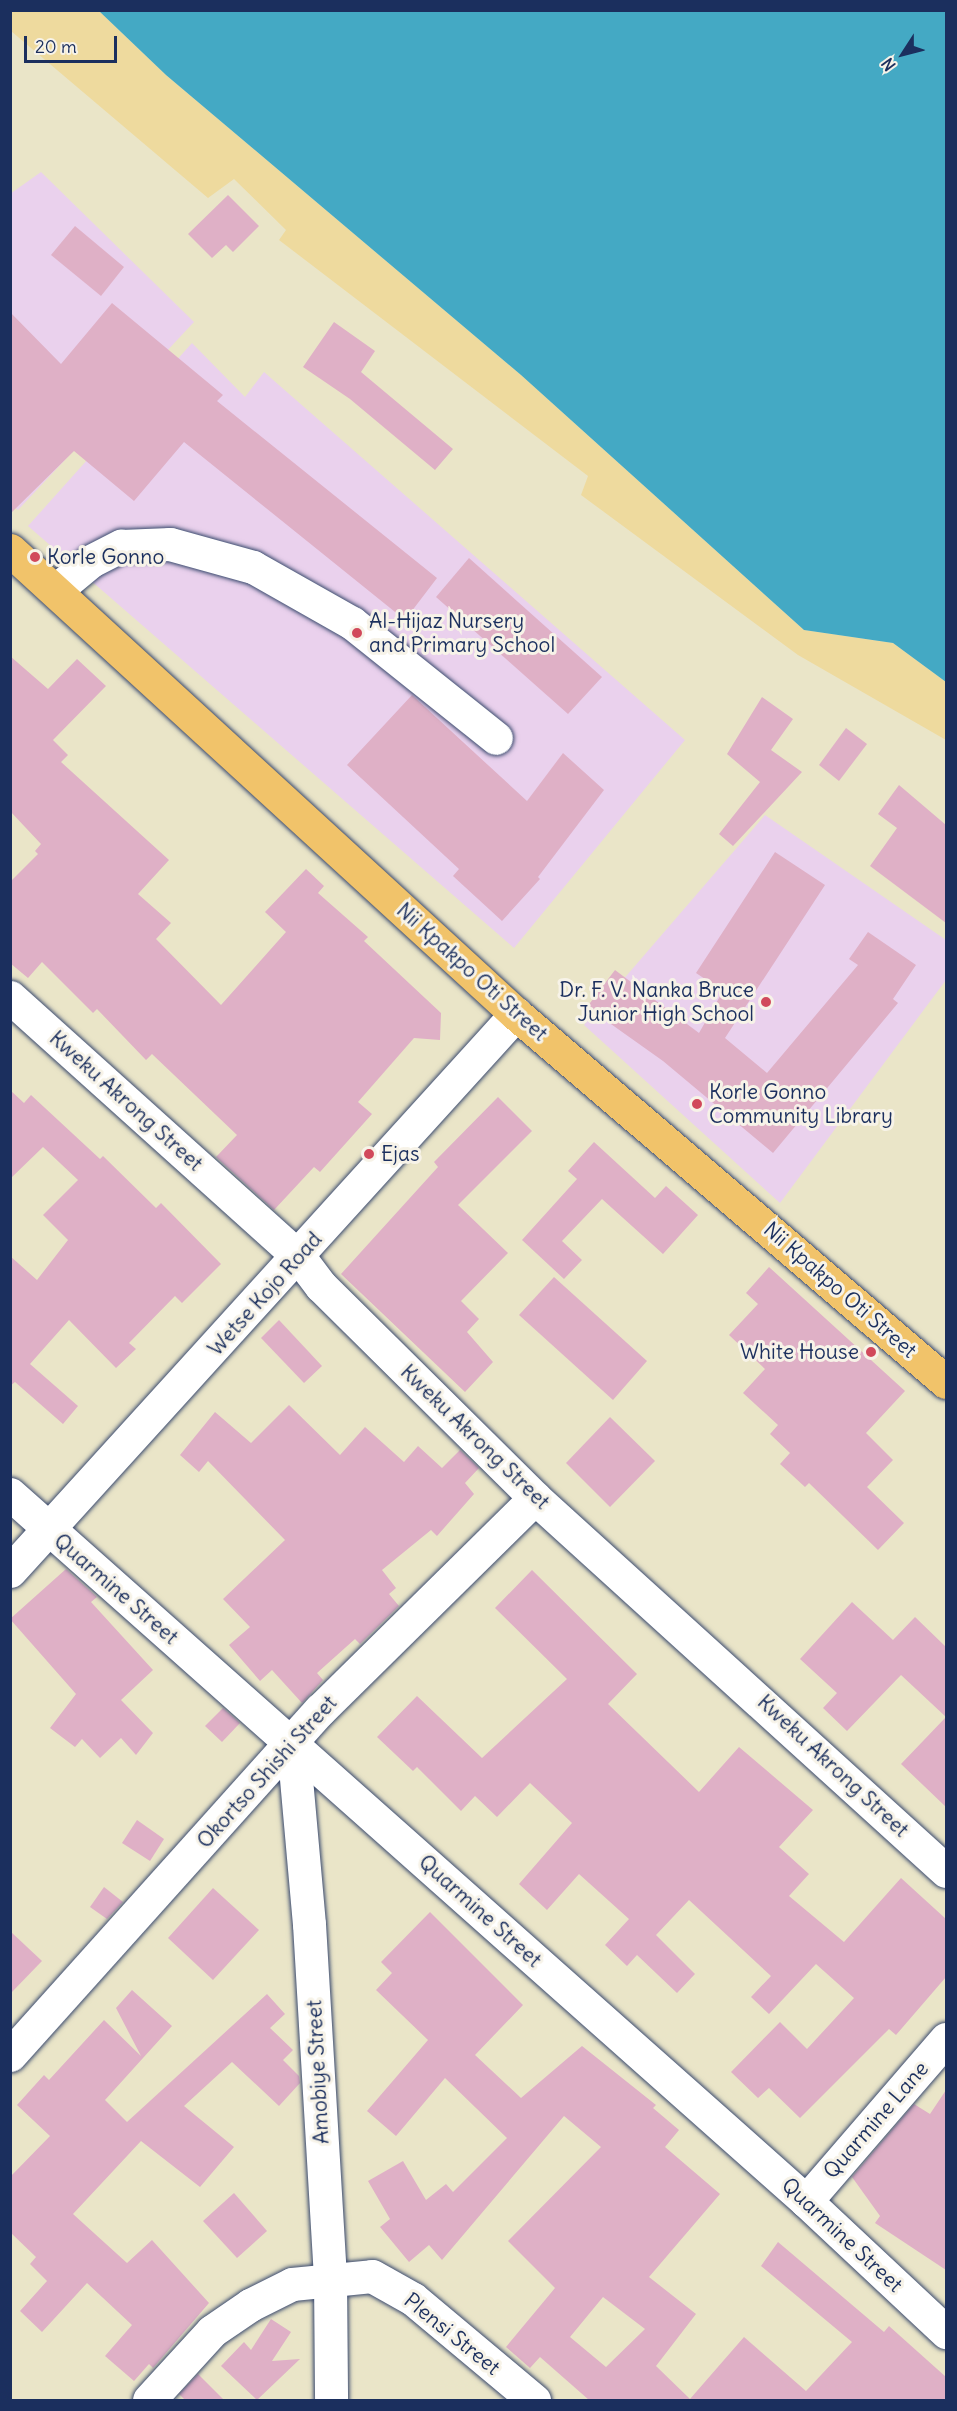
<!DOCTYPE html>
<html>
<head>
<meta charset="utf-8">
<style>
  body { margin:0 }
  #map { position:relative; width:957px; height:2411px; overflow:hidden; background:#eae5c8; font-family:Delius,sans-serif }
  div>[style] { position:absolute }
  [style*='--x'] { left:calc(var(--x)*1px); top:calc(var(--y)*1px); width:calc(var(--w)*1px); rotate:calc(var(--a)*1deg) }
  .built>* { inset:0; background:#ead1ed }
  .sand>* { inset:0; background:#eeda9e }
  .water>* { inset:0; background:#44a9c4 }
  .building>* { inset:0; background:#dfb0c6 }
  .roads { filter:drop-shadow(0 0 2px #3a4a6e) drop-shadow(0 0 2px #3a4a6e) }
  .minor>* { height:33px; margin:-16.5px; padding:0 16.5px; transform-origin:16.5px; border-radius:16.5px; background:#fff }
  .major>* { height:33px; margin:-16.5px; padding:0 16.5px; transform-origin:16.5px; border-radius:16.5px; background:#f1c36a }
  .dots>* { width:16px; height:16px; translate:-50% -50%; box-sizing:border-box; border:3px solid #f7f3e8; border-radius:50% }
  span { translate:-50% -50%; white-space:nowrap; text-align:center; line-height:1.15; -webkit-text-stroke:6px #f7f3e8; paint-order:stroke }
  .poi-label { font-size:21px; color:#1b2f5e }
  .left { translate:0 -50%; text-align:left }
  .right { translate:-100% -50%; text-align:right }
  .street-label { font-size:21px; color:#1b2f5e }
  .frame { position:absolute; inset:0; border:12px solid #1b2f5e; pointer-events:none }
  .north { position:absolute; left:873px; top:24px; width:60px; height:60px; -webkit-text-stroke:4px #f7f3e8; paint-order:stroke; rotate:234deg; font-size:16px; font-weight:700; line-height:24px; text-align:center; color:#1b2f5e }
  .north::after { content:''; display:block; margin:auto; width:21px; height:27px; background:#1b2f5e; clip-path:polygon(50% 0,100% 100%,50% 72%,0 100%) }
  .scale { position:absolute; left:24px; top:36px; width:93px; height:27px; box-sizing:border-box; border:3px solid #1b2f5e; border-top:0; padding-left:8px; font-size:18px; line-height:21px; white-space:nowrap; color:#1b2f5e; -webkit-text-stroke:4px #f7f3e8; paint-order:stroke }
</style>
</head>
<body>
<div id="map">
  <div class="built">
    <div style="clip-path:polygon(41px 172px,194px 322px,18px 510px,10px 503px,10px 194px)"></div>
    <div style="clip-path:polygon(192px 343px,245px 397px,264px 372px,685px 740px,514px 948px,28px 526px)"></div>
    <div style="clip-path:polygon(765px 815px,946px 940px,946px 980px,780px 1203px,584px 1025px)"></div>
  </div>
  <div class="sand">
    <div style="clip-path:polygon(11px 11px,99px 11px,166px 75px,521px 375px,804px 630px,893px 643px,946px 682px,946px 740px,798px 655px,581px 495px,588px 476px,279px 240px,286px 230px,234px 179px,208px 198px,11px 31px)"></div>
  </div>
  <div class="water">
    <div style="clip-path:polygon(99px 11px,946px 11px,946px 682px,893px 643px,804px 630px,521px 375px,166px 75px)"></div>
  </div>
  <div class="building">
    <div style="clip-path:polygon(228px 195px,259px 226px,233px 252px,226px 245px,212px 258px,188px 234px)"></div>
    <div style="clip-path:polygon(75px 226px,124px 267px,101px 296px,51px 255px)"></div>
    <div style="clip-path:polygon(112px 303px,223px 395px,217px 401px,437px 578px,405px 620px,184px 442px,134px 501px,74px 451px,10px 514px,10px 312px,61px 364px)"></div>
    <div style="clip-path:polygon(334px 322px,375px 351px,361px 372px,453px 449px,435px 470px,350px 399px,303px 367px)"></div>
    <div style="clip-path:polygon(469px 558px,602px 677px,568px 714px,436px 597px)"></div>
    <div style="clip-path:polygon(10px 656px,48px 689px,77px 659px,106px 686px,53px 740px,68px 755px,61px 762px,169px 860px,138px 894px,171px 923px,156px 939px,221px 1005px,286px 932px,265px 912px,306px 869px,324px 886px,318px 893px,368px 937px,364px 941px,441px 1013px,440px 1040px,414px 1038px,358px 1102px,372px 1114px,320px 1172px,314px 1167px,274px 1210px,216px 1157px,237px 1135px,152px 1054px,146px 1060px,97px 1009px,93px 1013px,42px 962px,28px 978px,10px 963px,10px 882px,38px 854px,35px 851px,41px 844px,10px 811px)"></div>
    <div style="clip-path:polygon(412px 695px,527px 801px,563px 753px,604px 790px,538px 877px,540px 879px,502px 921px,453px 876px,459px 869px,347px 765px)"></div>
    <div style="clip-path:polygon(762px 697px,793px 719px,771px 750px,802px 772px,733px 846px,719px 834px,760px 782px,727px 754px)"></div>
    <div style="clip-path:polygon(846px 728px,867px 744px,839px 781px,819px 765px)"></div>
    <div style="clip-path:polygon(899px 785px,946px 825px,946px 923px,870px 866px,897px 828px,878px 814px)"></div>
    <div style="clip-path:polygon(775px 852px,825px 885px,725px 1038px,767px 1073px,858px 965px,849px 959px,868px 932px,916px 965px,893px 999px,898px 1003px,773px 1153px,663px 1061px,587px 1007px,615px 970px,699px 1033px,723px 991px,696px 973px)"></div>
    <div style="clip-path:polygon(10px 1090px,24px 1103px,31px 1095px,100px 1159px,103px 1156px,156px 1208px,161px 1203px,221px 1264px,182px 1303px,175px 1296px,129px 1343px,136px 1349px,116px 1368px,69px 1320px,30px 1364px,78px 1406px,63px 1424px,15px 1382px,10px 1386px,10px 1256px,37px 1280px,68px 1240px,43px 1215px,78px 1180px,43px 1147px,10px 1179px)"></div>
    <div style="clip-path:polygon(498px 1097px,532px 1131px,458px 1205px,508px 1253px,461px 1301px,479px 1319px,467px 1332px,493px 1362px,465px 1392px,341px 1274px,438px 1167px,434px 1162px)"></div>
    <div style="clip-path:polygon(594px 1142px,655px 1198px,666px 1186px,698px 1215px,663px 1254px,602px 1199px,562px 1241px,582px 1260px,564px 1279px,522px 1240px,577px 1179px,568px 1171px)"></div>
    <div style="clip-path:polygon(769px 1267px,905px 1391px,866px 1433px,893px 1460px,867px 1487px,904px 1523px,878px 1550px,809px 1483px,805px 1487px,780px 1464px,790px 1453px,770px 1434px,778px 1425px,743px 1393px,765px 1369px,729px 1335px,758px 1304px,746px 1293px)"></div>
    <div style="clip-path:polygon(554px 1277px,647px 1361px,613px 1400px,519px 1315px)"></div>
    <div style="clip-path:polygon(279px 1320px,322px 1366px,304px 1383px,261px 1338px)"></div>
    <div style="clip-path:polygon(289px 1405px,340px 1455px,365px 1427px,404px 1462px,418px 1446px,442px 1468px,460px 1450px,479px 1468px,465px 1483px,474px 1494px,437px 1536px,431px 1530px,382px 1570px,396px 1588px,389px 1594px,399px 1606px,360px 1644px,355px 1639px,317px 1673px,323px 1680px,302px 1703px,272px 1670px,260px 1681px,229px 1645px,250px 1627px,223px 1599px,285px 1540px,208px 1461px,199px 1472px,180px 1455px,215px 1412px,251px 1443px)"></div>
    <div style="clip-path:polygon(610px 1417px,655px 1461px,610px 1507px,566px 1463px)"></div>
    <div style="clip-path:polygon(66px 1569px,97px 1597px,91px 1602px,153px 1670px,121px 1700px,153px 1733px,136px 1755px,121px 1738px,100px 1758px,82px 1739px,75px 1747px,50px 1728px,76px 1694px,10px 1619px)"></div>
    <div style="clip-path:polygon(532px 1570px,637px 1674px,608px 1704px,699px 1792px,739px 1747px,813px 1810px,779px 1847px,809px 1874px,789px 1896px,844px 1942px,901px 1878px,946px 1919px,946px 1977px,896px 2035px,889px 2029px,800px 2118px,769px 2088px,758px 2098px,731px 2072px,780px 2022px,807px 2049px,854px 1998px,816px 1964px,769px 2014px,751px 1997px,771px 1976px,689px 1900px,656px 1935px,695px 1974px,677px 1993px,637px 1955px,627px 1966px,605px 1945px,629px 1919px,579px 1874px,547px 1910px,519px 1884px,572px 1823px,530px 1783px,497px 1817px,475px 1796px,461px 1811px,417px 1767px,413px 1771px,377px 1737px,417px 1696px,482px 1758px,567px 1679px,495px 1608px)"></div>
    <div style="clip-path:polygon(852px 1602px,893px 1640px,915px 1617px,946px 1647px,946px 1807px,901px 1764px,946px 1717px,901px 1675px,847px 1731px,823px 1708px,837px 1693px,800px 1659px)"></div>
    <div style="clip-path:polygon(223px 1708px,240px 1723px,222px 1742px,205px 1726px)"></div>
    <div style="clip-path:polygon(137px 1820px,164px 1839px,150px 1861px,122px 1843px)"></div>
    <div style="clip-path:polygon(104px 1887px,123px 1902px,107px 1919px,90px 1907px)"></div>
    <div style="clip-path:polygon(213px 1888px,259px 1930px,213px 1980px,168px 1938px)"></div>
    <div style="clip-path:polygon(evenodd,430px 1912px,523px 2005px,475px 2055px,521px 2098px,582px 2046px,656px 2105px,653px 2108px,679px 2130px,665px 2147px,720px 2194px,649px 2277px,696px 2314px,656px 2366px,690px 2399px,744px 2337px,806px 2391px,852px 2342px,761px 2266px,778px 2242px,884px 2332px,889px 2326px,946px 2377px,946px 2400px,589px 2400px,540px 2357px,530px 2368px,506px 2347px,555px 2288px,508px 2241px,601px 2147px,564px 2116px,442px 2260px,429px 2245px,409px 2262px,380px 2227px,390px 2219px,368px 2181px,403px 2161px,426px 2200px,446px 2184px,453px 2192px,507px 2138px,445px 2078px,396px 2136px,367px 2111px,428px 2040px,376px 1990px,392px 1973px,381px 1962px,430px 1912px,603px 2297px,645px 2329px,606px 2367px,570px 2337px,603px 2297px)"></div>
    <div style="clip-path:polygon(10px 1931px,42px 1961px,10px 1994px)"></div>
    <div style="clip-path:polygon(132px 1990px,172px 2026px,105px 2100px,127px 2122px,267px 1994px,285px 2014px,270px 2028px,293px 2050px,283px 2060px,299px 2076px,300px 2083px,279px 2106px,232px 2062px,184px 2106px,234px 2147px,200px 2187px,141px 2141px,73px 2214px,127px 2263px,152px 2240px,209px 2303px,153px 2368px,149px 2364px,134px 2381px,105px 2356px,132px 2325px,87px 2283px,42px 2332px,20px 2311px,47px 2281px,30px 2264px,36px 2257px,10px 2232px,10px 2177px,50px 2136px,17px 2105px,44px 2075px,49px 2080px,104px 2020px,141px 2056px,116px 2008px)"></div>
    <div style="clip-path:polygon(946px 2090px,946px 2270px,875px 2223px,880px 2216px,852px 2177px,914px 2104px,930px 2114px)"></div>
    <div style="clip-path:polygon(234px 2193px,267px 2231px,237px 2258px,203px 2221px)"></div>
    <div style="clip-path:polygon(271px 2319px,291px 2332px,272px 2361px,300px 2359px,257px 2400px,221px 2366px,244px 2342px,251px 2350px)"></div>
    <div style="clip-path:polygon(198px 2374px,224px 2400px,185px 2400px,179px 2394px)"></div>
  </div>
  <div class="roads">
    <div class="minor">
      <div style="--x:56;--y:590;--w:45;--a:-39.6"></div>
      <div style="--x:91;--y:561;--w:34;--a:-27"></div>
      <div style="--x:121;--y:546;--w:49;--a:-2.3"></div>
      <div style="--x:170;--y:544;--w:86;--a:15.5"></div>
      <div style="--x:253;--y:567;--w:114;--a:29.5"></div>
      <div style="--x:352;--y:623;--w:184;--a:38.6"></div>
      <div style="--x:10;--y:997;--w:389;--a:42"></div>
      <div style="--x:299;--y:1257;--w:36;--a:53"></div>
      <div style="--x:321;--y:1286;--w:301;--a:44.7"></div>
      <div style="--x:535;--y:1498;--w:555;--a:42.23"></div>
      <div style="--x:10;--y:1494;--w:1065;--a:41.61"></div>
      <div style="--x:806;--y:2201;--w:192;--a:43.1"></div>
      <div style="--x:10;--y:1571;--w:753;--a:-47.75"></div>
      <div style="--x:293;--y:1745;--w:180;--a:84.9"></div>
      <div style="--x:309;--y:1924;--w:355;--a:86.6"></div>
      <div style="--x:330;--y:2278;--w:122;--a:89.5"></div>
      <div style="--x:10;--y:2055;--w:464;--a:-48.1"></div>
      <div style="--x:320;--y:1710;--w:302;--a:-44.6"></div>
      <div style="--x:806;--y:2201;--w:214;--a:-49.2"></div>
      <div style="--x:149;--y:2400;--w:93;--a:-47.6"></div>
      <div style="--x:212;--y:2331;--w:46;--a:-34.4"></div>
      <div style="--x:250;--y:2305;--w:47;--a:-26.6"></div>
      <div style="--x:292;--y:2284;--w:80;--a:-5.7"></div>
      <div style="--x:372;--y:2276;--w:47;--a:29.3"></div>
      <div style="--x:413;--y:2299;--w:158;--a:39.9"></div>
    </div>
    <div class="major">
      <div style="--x:10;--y:550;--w:687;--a:42.52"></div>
      <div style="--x:516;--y:1014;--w:566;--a:40.56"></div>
    </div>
  </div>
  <div class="dots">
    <div style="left:35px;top:557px;background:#d1495b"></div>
    <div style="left:357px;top:633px;background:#d1495b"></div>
    <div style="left:766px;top:1002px;background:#d1495b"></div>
    <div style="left:697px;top:1104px;background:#d1495b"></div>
    <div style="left:369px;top:1154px;background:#d1495b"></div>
    <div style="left:871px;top:1352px;background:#d1495b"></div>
  </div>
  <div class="poi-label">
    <span class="left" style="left:47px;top:557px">Korle Gonno</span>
    <span class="left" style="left:369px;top:633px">Al-Hijaz Nursery<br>and Primary School</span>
    <span class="right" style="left:754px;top:1002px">Dr. F. V. Nanka Bruce<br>Junior High School</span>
    <span class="left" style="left:709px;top:1104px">Korle Gonno<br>Community Library</span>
    <span class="left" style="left:381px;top:1154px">Ejas</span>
    <span class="right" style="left:859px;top:1352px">White House</span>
  </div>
  <div class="street-label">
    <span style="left:472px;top:972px;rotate:42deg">Nii Kpakpo Oti Street</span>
    <span style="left:126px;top:1101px;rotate:42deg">Kweku Akrong Street</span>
    <span style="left:840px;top:1290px;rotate:41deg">Nii Kpakpo Oti Street</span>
    <span style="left:265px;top:1294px;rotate:-48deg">Wetse Kojo Road</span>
    <span style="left:475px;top:1437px;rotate:44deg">Kweku Akrong Street</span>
    <span style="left:116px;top:1589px;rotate:41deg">Quarmine Street</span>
    <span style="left:833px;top:1766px;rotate:43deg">Kweku Akrong Street</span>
    <span style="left:267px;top:1772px;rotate:-48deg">Okortso Shishi Street</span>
    <span style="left:480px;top:1911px;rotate:42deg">Quarmine Street</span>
    <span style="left:318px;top:2072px;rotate:-93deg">Amobiye Street</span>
    <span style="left:876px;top:2120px;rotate:-49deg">Quarmine Lane</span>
    <span style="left:842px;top:2235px;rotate:43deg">Quarmine Street</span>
    <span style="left:452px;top:2334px;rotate:39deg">Plensi Street</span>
  </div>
  <div class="frame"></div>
  <div class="north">N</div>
  <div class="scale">20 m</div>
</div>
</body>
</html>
